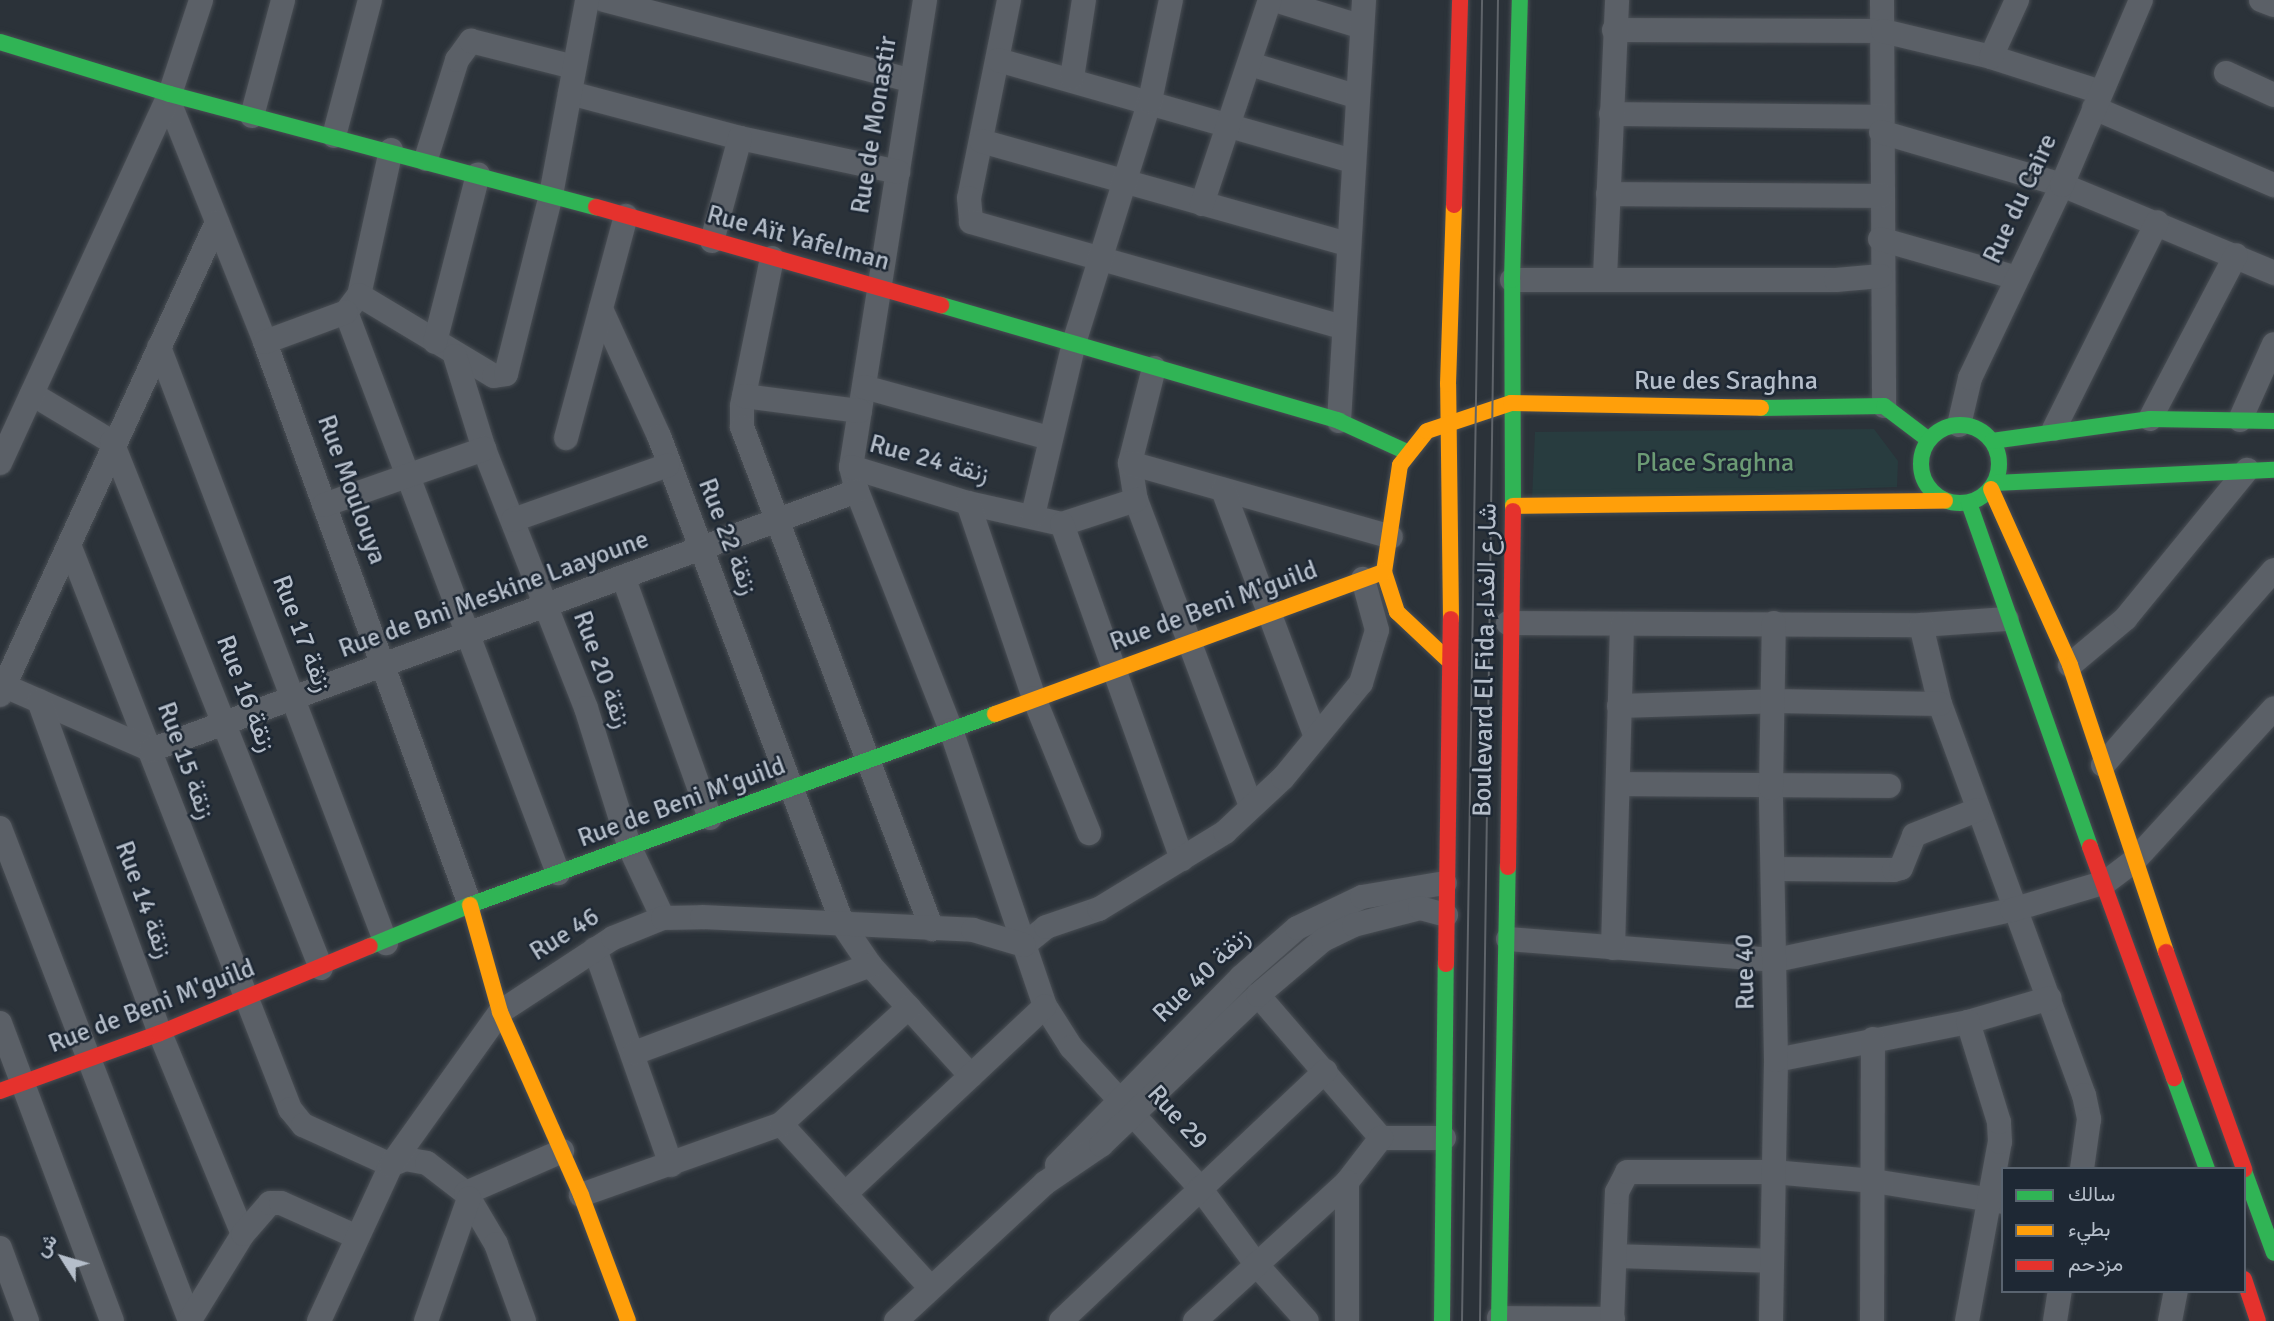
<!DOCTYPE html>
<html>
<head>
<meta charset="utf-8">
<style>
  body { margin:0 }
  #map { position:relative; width:2274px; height:1321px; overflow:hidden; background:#2b3239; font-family:Signika,Vazirmatn,sans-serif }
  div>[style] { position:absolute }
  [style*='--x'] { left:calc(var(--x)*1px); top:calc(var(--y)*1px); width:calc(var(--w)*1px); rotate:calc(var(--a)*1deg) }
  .green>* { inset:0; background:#283c3f }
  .roads { filter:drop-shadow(0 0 2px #494e54) drop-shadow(0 0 2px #494e54) }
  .street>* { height:24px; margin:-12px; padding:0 12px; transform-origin:12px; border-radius:12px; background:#5b6067 }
  .fast>* { height:16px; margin:-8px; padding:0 8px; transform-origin:8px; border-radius:8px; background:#30b455 }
  .fast>.ring { margin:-8px; padding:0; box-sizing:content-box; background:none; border:16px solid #30b455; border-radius:50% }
  .slow>* { height:16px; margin:-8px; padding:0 8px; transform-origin:8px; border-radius:8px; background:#ff9f0a }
  .jam>* { height:16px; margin:-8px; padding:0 8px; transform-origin:8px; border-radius:8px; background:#e5322d }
  .tram>* { height:2px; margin:-1px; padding:0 1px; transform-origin:1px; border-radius:1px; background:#5f646a }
  span { translate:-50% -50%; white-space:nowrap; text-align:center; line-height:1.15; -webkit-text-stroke:5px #1e2834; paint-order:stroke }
  .street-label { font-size:26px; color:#b5beca }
  .park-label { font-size:26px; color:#6c9b75 }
  .legend { position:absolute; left:2001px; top:1167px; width:245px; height:126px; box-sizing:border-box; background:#1e2834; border:2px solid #5a6470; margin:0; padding:9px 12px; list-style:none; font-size:21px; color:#b5beca }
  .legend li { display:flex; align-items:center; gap:14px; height:35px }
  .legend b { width:35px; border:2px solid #5a6470 }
  .north { position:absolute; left:28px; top:1223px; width:70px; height:70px; -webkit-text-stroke:5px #1e2834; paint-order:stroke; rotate:307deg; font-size:19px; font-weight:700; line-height:28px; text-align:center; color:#b5beca }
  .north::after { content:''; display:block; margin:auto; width:24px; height:32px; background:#b5beca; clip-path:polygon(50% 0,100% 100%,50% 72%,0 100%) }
</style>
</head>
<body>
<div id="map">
  <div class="green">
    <div style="clip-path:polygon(1874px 429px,1898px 461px,1897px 487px,1532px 500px,1535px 432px)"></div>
  </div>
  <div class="roads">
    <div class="street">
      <div style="--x:604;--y:0;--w:316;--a:14.7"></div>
      <div style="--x:925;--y:0;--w:473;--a:99"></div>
      <div style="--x:851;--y:467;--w:25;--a:76"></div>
      <div style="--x:857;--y:491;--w:257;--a:68.5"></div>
      <div style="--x:951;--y:730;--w:292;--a:71.2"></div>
      <div style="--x:1045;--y:1006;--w:49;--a:57.6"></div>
      <div style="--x:1071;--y:1047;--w:191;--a:47.5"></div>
      <div style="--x:1200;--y:1188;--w:94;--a:53.6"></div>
      <div style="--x:1256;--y:1264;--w:76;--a:48.2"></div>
      <div style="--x:1009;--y:0;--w:202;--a:101.4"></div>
      <div style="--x:969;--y:198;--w:24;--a:85"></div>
      <div style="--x:971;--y:222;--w:387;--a:15.8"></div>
      <div style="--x:1275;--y:0;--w:88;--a:17.2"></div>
      <div style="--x:1882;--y:0;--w:406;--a:89.7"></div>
      <div style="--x:2261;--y:0;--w:14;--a:21"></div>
      <div style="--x:1614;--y:30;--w:269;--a:0.2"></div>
      <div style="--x:1883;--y:31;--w:111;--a:13.5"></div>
      <div style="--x:1991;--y:57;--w:115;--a:17.7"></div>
      <div style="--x:1991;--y:57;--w:63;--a:-65.5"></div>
      <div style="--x:998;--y:60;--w:369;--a:15.9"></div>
      <div style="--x:1250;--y:64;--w:110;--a:16.9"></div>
      <div style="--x:2226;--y:73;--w:53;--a:24.6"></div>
      <div style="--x:1072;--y:78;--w:79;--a:-81.3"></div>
      <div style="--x:570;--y:93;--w:176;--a:14.8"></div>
      <div style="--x:740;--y:138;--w:162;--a:12.1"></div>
      <div style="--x:168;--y:99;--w:262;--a:68.2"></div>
      <div style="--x:265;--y:342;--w:599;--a:69.99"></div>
      <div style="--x:2094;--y:108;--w:196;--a:23.2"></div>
      <div style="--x:1611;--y:114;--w:270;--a:0.6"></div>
      <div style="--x:252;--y:116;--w:120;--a:-75"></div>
      <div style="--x:1881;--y:132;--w:189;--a:16.3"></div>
      <div style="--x:2062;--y:185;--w:230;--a:22.5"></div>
      <div style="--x:334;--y:136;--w:141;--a:-75.2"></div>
      <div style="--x:981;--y:141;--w:380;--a:15.7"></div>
      <div style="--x:391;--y:150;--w:148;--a:102.4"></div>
      <div style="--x:359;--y:295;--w:21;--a:127"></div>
      <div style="--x:346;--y:312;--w:600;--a:69.3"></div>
      <div style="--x:426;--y:159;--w:104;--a:-72.6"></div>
      <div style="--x:457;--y:60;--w:24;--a:-54"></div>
      <div style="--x:471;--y:41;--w:106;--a:14.2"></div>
      <div style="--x:1608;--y:194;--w:273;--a:0.4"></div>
      <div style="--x:1202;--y:204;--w:215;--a:-71.6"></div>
      <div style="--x:1880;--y:239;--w:142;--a:15.9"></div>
      <div style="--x:712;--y:241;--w:107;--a:-74.8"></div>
      <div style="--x:772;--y:258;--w:151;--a:101.5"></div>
      <div style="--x:742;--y:406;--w:21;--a:90"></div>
      <div style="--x:742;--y:427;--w:537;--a:69.27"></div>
      <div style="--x:1605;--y:277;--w:277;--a:-87.5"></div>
      <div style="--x:1512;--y:280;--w:324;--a:0"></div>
      <div style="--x:1836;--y:280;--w:45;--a:-5.1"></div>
      <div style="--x:359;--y:295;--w:157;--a:31"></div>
      <div style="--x:494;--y:376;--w:12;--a:-9"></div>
      <div style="--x:506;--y:374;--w:185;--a:-75.9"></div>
      <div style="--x:551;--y:195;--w:198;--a:-79.5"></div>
      <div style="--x:601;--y:309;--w:140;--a:65.5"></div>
      <div style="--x:659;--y:436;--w:522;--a:69.38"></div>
      <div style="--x:843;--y:925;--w:48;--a:56"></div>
      <div style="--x:870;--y:965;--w:150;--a:47.7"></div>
      <div style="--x:265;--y:342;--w:86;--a:-20.3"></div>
      <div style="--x:435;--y:342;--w:173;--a:-75.6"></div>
      <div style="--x:159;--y:347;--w:638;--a:69.15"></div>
      <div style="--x:455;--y:356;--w:97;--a:72.7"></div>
      <div style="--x:484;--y:449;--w:278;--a:68.5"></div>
      <div style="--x:586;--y:708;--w:147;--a:72.6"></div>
      <div style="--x:630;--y:848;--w:77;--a:64.8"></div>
      <div style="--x:1154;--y:368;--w:98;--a:104.2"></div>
      <div style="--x:1130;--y:463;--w:37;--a:81"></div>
      <div style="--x:1136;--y:500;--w:325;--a:69.4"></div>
      <div style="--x:864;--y:387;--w:192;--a:15.4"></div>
      <div style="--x:32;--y:394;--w:93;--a:31"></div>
      <div style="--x:744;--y:396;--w:117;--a:7.4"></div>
      <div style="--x:2150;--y:419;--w:185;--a:-62.3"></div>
      <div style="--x:2240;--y:420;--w:83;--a:-65.9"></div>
      <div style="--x:1339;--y:421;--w:422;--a:-86.6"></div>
      <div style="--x:1959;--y:425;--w:48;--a:-76.8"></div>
      <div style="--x:1970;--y:378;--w:214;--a:-64.5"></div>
      <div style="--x:2062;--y:185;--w:201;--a:-66.9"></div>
      <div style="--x:2054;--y:429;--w:231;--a:-63.5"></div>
      <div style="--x:566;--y:438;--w:230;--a:-74.9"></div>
      <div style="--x:112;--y:442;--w:566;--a:68.33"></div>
      <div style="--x:0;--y:463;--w:406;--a:-65.3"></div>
      <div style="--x:170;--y:94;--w:99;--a:-71.7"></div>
      <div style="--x:1130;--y:463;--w:271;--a:15.8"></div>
      <div style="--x:851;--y:467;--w:122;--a:17.1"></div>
      <div style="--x:968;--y:503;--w:96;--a:12.6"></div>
      <div style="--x:1062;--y:524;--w:78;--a:-18"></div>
      <div style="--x:1223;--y:490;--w:264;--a:69.4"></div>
      <div style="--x:968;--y:503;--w:206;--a:71.3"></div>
      <div style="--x:1034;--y:698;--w:146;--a:67.8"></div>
      <div style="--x:324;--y:505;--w:170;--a:-19.3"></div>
      <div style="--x:1033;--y:515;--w:177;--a:-76.6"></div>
      <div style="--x:1074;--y:343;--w:254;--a:-72.6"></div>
      <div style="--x:1150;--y:101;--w:103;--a:-78.3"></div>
      <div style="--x:513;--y:520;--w:164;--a:-19.5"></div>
      <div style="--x:1062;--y:524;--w:356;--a:70.3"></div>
      <div style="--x:70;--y:547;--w:604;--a:68.62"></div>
      <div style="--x:290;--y:1109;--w:21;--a:51"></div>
      <div style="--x:303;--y:1125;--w:97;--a:24.4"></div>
      <div style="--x:391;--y:1165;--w:15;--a:-23"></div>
      <div style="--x:405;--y:1159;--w:22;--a:10"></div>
      <div style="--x:427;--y:1163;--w:49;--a:37.6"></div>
      <div style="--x:466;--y:1193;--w:59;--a:59.5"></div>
      <div style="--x:496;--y:1244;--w:82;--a:70"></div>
      <div style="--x:624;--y:579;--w:254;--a:70.2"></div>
      <div style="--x:1508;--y:623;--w:413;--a:0.3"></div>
      <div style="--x:1921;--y:625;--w:86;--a:-4"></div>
      <div style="--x:1921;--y:625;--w:81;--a:76.5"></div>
      <div style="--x:1940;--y:704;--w:417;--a:69.8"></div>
      <div style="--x:2084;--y:1095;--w:25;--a:78"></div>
      <div style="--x:2089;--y:1119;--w:50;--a:98"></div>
      <div style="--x:2070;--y:665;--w:72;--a:-39.9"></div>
      <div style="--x:2125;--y:619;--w:193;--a:-50.7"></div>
      <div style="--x:0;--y:684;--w:165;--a:23.6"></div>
      <div style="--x:151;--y:750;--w:752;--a:-20.15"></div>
      <div style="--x:0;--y:695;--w:520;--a:-65.36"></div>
      <div style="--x:39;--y:701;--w:353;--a:70"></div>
      <div style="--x:160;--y:1033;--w:217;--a:67.6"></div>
      <div style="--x:1619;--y:706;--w:155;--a:-1.8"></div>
      <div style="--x:1774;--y:701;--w:166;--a:1"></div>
      <div style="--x:2103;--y:765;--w:259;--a:-48.8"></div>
      <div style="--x:1621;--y:784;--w:268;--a:0.4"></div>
      <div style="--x:0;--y:828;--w:528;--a:68.92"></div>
      <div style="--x:1773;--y:869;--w:121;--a:0.5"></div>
      <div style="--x:1894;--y:870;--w:7;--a:-16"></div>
      <div style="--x:1901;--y:868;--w:35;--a:-68"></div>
      <div style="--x:1914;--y:835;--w:68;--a:-21.6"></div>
      <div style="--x:1508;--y:939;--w:269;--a:4.5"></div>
      <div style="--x:1776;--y:960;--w:241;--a:-12"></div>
      <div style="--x:2012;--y:910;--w:98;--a:-16.6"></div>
      <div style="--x:2106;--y:882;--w:35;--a:-37"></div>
      <div style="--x:2134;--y:861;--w:207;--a:-47.5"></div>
      <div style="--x:1024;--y:945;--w:28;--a:-39"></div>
      <div style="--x:1046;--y:927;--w:56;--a:-18.8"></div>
      <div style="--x:1099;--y:909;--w:148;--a:-31.4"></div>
      <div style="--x:1225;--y:832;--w:79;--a:-43"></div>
      <div style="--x:1283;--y:778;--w:123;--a:-50.6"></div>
      <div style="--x:1361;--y:683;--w:55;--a:-73.2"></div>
      <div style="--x:1377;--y:630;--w:53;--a:-105.4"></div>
      <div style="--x:1613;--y:948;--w:324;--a:-88.4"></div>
      <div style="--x:595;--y:949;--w:229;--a:70.6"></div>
      <div style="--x:1258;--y:995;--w:189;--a:49.3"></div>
      <div style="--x:1381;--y:1138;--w:63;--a:0"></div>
      <div style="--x:0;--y:1023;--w:318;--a:69.4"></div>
      <div style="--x:634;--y:1053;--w:252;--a:-20.4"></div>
      <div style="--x:1776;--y:1060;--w:196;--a:-11.2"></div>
      <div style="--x:1968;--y:1022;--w:85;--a:-16.3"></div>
      <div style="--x:781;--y:1124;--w:222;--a:47.6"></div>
      <div style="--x:1057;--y:1165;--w:263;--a:-45.6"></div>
      <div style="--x:1241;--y:977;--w:74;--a:-41.2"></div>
      <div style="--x:1297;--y:928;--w:72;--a:-25.5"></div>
      <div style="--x:1362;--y:897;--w:84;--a:-9.6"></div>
      <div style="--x:466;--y:1193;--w:105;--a:-23.6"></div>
      <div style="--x:845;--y:1194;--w:274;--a:-43.2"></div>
      <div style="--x:581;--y:1195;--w:212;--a:-19.5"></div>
      <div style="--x:781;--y:1124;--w:173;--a:-42.4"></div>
      <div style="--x:0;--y:1248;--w:78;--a:69.7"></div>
      <div style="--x:1615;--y:1256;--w:157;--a:1.8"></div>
      <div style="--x:1499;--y:1318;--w:114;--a:0.5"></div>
      <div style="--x:190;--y:1320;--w:101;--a:-58.4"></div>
      <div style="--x:243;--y:1234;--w:41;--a:-48.9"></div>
      <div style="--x:270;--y:1203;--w:11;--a:0"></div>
      <div style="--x:281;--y:1203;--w:81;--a:24"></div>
      <div style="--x:319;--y:1321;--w:172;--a:-65.2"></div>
      <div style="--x:391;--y:1165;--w:188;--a:-54.5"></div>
      <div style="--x:500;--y:1012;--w:135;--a:-33.2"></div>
      <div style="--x:613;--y:938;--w:54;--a:-21.8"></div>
      <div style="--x:663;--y:918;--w:39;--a:-1"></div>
      <div style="--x:702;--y:917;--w:271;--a:2.7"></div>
      <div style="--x:973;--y:930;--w:53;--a:16.4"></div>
      <div style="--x:426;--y:1321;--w:130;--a:-70.7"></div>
      <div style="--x:896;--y:1321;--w:203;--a:-42.8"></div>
      <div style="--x:1045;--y:1183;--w:68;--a:-34.2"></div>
      <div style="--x:1101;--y:1145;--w:217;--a:-43.7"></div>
      <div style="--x:1258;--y:995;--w:85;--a:-40.2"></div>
      <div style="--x:1323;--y:940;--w:34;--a:-26"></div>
      <div style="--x:1354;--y:925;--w:68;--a:-14.4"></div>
      <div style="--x:1420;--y:908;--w:27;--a:15"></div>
      <div style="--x:1061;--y:1321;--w:364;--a:-43.4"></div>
      <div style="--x:1195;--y:1321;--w:206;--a:-42.4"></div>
      <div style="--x:1347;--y:1182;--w:56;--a:-52.3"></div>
      <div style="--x:1347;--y:1321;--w:139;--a:-90"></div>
      <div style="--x:1612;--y:1321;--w:129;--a:-87.8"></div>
      <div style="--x:1617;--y:1192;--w:22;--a:-63"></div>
      <div style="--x:1627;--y:1172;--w:146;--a:0"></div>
      <div style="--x:1773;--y:1172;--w:101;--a:5.1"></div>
      <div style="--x:1874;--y:1181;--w:131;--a:9.2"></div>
      <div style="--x:1771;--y:1321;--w:261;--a:-88.9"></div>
      <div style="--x:1776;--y:1060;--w:272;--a:-91.1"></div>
      <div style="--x:1771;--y:788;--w:165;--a:-89"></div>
      <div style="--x:1872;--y:1321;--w:282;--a:-89.8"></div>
      <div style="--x:1967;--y:1321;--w:182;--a:-79.6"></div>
      <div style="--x:2000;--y:1142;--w:20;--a:-93"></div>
      <div style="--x:1999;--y:1122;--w:105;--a:-107.2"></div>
      <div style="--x:2055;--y:1321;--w:30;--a:-81"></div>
      <div style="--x:2170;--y:1321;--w:31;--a:-79"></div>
    </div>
    <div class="fast">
      <div style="--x:0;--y:42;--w:178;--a:17"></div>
      <div style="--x:170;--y:94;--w:441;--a:14.9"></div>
      <div style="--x:941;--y:305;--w:415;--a:16.2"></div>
      <div style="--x:1339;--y:421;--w:75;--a:24.5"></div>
      <div style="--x:1761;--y:408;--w:123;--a:-0.9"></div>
      <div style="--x:1884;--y:406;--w:56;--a:37.1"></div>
      <div class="ring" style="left:1921px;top:425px;width:62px;height:62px"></div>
      <div style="--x:1992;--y:441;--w:160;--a:-7.9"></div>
      <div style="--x:2150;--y:419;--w:124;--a:0.9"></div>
      <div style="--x:1995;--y:483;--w:279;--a:-2.7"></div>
      <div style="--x:1969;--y:503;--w:365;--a:70.6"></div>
      <div style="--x:1513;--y:511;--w:231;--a:-90.2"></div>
      <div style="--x:1512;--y:280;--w:280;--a:-88.4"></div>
      <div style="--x:370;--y:946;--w:108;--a:-22.3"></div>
      <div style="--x:470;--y:905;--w:559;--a:-19.99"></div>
      <div style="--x:2174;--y:1078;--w:97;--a:70.1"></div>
      <div style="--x:2244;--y:1171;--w:87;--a:69.9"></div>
      <div style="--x:1442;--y:1321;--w:357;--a:-89.4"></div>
      <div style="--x:1499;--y:1321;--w:454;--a:-88.9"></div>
    </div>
    <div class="slow">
      <div style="--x:1991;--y:489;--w:193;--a:65.8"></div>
      <div style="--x:2070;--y:665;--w:303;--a:71.5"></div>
      <div style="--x:1513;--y:506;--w:432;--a:-0.7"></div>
      <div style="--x:1451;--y:619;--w:235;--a:-90.7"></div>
      <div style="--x:1448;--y:384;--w:179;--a:-88.1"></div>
      <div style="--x:1447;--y:659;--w:69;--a:-136.8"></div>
      <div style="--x:1397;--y:612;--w:42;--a:-108"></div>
      <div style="--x:1384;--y:572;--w:108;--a:-81.5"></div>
      <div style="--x:1400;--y:465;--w:43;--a:-51.5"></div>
      <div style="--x:1427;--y:431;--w:89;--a:-18.4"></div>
      <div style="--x:1511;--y:403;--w:250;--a:1.1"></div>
      <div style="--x:995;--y:714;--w:414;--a:-20.1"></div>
      <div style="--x:470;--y:905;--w:111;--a:74.3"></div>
      <div style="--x:500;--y:1012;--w:200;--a:66.1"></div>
      <div style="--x:581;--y:1195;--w:134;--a:69.5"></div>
    </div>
    <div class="jam">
      <div style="--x:1454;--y:205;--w:205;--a:-88.3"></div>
      <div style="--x:596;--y:207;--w:359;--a:15.9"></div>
      <div style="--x:2090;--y:847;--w:246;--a:70"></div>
      <div style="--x:1508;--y:867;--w:356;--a:-89.2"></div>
      <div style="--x:2166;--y:952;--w:231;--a:70.2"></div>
      <div style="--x:1446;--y:964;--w:345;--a:-89.2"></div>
      <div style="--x:0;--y:1091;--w:170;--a:-19.9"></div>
      <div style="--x:160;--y:1033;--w:227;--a:-22.5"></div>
      <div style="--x:2244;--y:1279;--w:44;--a:71.6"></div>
    </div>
  </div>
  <div class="tram">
    <div style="--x:1462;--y:1321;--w:1321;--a:-89.13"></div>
    <div style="--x:1480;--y:1321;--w:1321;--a:-89.22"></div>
  </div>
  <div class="street-label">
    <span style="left:875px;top:125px;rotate:-81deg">Rue de Monastir</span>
    <span style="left:2021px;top:199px;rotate:-65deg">Rue du Caire</span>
    <span style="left:798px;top:239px;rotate:15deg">Rue Aït Yafelman</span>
    <span style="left:1726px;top:382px">Rue des Sraghna</span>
    <span style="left:929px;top:460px;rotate:15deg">Rue 24 زنقة</span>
    <span style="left:351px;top:490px;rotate:70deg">Rue Moulouya</span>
    <span style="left:727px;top:537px;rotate:69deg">Rue 22 زنقة</span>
    <span style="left:494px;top:595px;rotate:-20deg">Rue de Bni Meskine Laayoune</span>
    <span style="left:1214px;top:607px;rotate:-20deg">Rue de Beni M'guild</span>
    <span style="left:301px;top:634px;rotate:69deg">Rue 17 زنقة</span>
    <span style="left:1486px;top:660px;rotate:-89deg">Boulevard El Fida شارع الفداء</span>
    <span style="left:601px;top:670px;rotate:70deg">Rue 20 زنقة</span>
    <span style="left:245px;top:694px;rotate:69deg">Rue 16 زنقة</span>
    <span style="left:185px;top:761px;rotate:70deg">Rue 15 زنقة</span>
    <span style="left:682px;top:803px;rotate:-20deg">Rue de Beni M'guild</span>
    <span style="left:143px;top:900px;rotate:70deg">Rue 14 زنقة</span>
    <span style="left:565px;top:935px;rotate:-32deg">Rue 46</span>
    <span style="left:1746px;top:972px;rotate:-91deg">Rue 40</span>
    <span style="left:1202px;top:976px;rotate:-44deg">Rue 40 زنقة</span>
    <span style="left:152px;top:1007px;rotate:-21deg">Rue de Beni M'guild</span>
    <span style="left:1177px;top:1118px;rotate:48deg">Rue 29</span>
  </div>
  <div class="park-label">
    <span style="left:1715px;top:464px">Place Sraghna</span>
  </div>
  <ul class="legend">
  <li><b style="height:9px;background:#30b455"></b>سالك</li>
  <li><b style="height:9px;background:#ff9f0a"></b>بطيء</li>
  <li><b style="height:9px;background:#e5322d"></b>مزدحم</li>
  </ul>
  <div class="north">ش</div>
</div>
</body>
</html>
